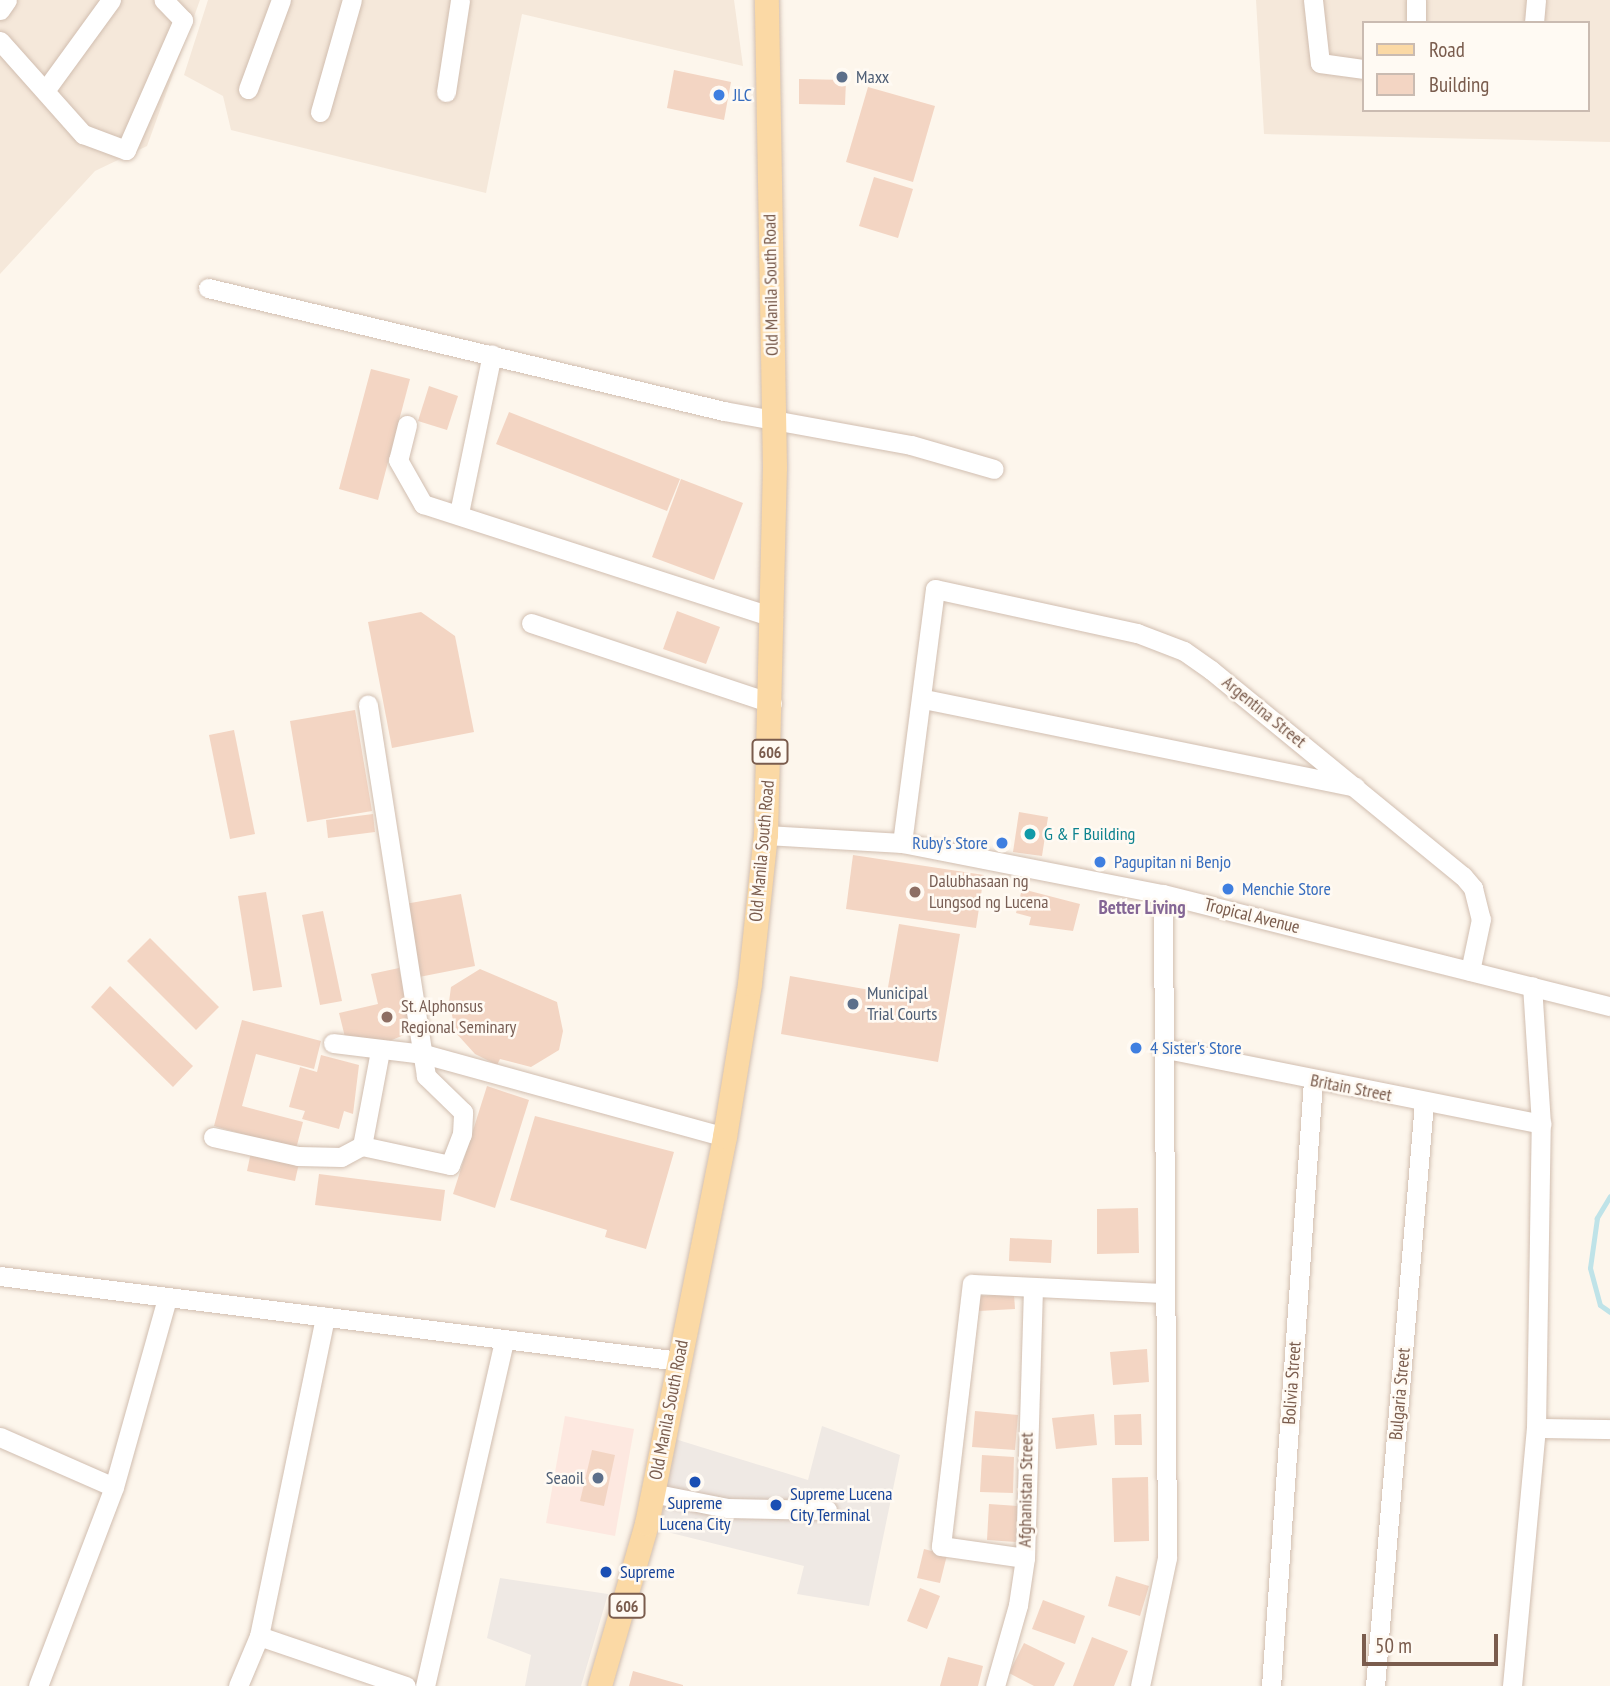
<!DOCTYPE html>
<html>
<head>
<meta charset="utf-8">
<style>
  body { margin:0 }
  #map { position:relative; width:1610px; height:1686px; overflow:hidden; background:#fdf6ec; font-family:"PT Sans Narrow",sans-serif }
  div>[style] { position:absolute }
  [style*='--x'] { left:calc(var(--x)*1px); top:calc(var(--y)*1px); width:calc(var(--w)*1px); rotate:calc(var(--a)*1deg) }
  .residential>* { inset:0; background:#f5e8da }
  .commercial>* { inset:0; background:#fde8e0 }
  .industrial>* { inset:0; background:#efe9e4 }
  .stream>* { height:5px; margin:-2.5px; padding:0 2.5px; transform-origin:2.5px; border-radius:2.5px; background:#bfe3e8 }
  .building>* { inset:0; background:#f3d5c3 }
  .roads { filter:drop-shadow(0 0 2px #d1beb0) drop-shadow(0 0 2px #d1beb0) }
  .minor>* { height:19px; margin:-9.5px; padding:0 9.5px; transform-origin:9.5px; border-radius:9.5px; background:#fff }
  .major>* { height:24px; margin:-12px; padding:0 12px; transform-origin:12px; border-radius:12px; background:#fbd9a5 }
  .dots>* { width:19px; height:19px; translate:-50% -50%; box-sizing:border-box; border:4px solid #fffaf3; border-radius:50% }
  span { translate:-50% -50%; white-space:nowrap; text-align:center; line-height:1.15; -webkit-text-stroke:5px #fffaf3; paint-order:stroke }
  .shield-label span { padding:2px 5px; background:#fffaf3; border:2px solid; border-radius:5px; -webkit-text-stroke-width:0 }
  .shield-label { font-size:16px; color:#7a5c4d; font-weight:700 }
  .service-label { font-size:18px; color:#4e5e75 }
  .left { translate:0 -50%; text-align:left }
  .right { translate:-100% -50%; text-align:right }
  .shop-label { font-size:18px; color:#366cbe }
  .street-label { font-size:18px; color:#7a5c4d }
  .culture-label { font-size:18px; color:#0d838f }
  .education-label { font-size:18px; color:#785e54 }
  .transit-label { font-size:18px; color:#164399 }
  .neighbourhood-label { font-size:19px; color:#846695; font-weight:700 }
  .legend { position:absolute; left:1362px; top:21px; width:228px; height:91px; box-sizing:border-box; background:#fffaf3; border:2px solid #cabbb1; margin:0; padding:9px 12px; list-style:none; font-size:21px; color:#7a5c4d }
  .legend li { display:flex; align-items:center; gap:14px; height:35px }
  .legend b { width:35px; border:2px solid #cabbb1 }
  .scale { position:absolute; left:1362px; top:1634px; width:136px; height:32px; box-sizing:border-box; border:4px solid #7a5c4d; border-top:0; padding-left:9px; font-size:21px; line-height:24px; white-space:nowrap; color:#7a5c4d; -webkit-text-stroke:5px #fffaf3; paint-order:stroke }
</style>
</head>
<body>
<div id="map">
  <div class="residential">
    <div style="clip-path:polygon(0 0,200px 0,147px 146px,95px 171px,0 274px)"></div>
    <div style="clip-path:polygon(208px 0,734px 0,743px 66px,522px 14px,486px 193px,231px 130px,223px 96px,184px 75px)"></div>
    <div style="clip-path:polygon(evenodd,1256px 0,1610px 0,1610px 142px,1264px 134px,1256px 0,1363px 23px,1587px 23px,1587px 110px,1363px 110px,1363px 23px)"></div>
  </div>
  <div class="commercial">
    <div style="clip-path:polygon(565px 1416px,634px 1429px,615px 1536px,546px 1523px)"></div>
  </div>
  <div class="industrial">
    <div style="clip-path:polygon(822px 1426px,900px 1455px,869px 1606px,797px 1594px,804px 1566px,659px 1530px,675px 1439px,808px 1480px)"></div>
    <div style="clip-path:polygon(500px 1578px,608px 1594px,581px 1686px,525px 1686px,531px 1655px,487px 1638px)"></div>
  </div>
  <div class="stream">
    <div style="--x:1610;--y:1196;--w:26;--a:121"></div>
    <div style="--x:1597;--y:1218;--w:50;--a:98"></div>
    <div style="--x:1590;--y:1268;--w:38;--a:75"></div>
    <div style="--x:1600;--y:1305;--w:12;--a:35"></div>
  </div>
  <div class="building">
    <div style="clip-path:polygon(674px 70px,731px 82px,724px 120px,667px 108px)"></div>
    <div style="clip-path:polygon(799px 79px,846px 80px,845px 105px,799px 104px)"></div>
    <div style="clip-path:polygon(868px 87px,935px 106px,913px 182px,846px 162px)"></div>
    <div style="clip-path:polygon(874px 177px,913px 189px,898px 238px,859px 226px)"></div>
    <div style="clip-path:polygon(371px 369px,410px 379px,378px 500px,339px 489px)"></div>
    <div style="clip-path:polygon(429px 386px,458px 396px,447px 430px,418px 421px)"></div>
    <div style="clip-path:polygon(509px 412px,680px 479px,667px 511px,496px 444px)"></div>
    <div style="clip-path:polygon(681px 479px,743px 503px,714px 580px,652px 557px)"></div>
    <div style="clip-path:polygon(677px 611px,720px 627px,706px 664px,663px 649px)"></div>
    <div style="clip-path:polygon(421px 612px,455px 636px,474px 732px,392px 748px,368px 622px)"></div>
    <div style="clip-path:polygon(355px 710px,372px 811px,307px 822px,290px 721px)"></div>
    <div style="clip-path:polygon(234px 730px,255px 834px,230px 839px,209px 735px)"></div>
    <div style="clip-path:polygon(1019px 812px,1048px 817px,1042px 856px,1013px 852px)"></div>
    <div style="clip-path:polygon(373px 814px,375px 832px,328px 838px,326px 820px)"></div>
    <div style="clip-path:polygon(853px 855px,984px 875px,976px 928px,846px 909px)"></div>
    <div style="clip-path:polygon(1022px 889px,1080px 904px,1073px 931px,1029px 925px,1031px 917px,1016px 913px)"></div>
    <div style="clip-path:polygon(266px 892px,282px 987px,253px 991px,238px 896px)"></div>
    <div style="clip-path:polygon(461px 894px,475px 966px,419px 977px,405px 904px)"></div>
    <div style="clip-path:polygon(323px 911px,342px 1001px,320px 1005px,302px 915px)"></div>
    <div style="clip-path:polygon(899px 924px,960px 934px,938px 1062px,781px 1034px,790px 976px,887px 993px)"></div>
    <div style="clip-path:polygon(150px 938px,219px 1007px,196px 1030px,127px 961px)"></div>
    <div style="clip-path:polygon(399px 968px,410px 1018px,401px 1020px,404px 1035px,387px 1042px,345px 1037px,339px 1013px,378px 1004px,371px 974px)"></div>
    <div style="clip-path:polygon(480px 969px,557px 1002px,563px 1031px,559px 1050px,531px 1067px,500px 1059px,497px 1065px,475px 1054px,456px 1033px,449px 1002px,451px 987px)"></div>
    <div style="clip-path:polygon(110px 986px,193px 1066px,173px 1087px,91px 1007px)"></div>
    <div style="clip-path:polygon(242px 1020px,321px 1041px,314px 1069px,256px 1054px,242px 1106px,303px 1122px,296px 1149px,214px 1126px)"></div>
    <div style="clip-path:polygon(321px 1055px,359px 1065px,353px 1114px,344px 1111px,339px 1129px,302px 1119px,305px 1111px,289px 1107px,300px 1067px,317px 1072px)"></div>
    <div style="clip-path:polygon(487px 1086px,529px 1100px,495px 1208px,453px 1194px)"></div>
    <div style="clip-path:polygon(535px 1116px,674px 1152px,646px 1249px,605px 1237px,607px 1230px,510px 1200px)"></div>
    <div style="clip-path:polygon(251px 1152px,299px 1163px,295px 1181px,247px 1171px)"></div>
    <div style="clip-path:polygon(319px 1174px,445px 1190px,441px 1221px,315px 1205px)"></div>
    <div style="clip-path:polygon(1138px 1208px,1139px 1253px,1097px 1254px,1097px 1209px)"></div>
    <div style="clip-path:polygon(1010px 1238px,1052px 1240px,1051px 1263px,1009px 1261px)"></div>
    <div style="clip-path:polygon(1014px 1294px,1015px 1309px,979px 1311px,978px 1296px)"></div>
    <div style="clip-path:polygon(1147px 1349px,1149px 1382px,1113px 1385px,1110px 1352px)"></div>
    <div style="clip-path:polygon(975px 1411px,1018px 1415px,1015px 1450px,972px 1447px)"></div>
    <div style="clip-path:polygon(1094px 1414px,1097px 1445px,1056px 1449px,1052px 1418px)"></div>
    <div style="clip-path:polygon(1141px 1414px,1142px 1445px,1115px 1445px,1114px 1415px)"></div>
    <div style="clip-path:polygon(592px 1450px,615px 1455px,604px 1506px,580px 1501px)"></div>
    <div style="clip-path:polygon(982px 1455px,1014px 1457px,1013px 1493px,980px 1492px)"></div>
    <div style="clip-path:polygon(1148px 1477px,1149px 1541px,1114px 1542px,1112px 1478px)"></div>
    <div style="clip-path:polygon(989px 1504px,1018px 1506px,1016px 1542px,987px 1540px)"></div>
    <div style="clip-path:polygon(924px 1549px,947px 1555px,940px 1583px,917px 1578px)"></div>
    <div style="clip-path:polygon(1116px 1576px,1149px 1586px,1140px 1616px,1108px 1606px)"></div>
    <div style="clip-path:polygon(920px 1588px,940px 1596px,927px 1629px,907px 1621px)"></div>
    <div style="clip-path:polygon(1043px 1600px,1085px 1616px,1075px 1644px,1032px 1629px)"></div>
    <div style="clip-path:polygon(1092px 1637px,1128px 1651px,1114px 1686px,1073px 1686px)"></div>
    <div style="clip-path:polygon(1024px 1643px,1065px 1663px,1054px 1686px,1034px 1686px,1009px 1673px)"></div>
    <div style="clip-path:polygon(948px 1657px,983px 1666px,978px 1686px,940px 1686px)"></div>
    <div style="clip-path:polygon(633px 1671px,683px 1685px,683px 1686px,629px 1686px)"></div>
  </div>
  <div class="roads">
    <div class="minor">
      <div style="--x:1313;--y:0;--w:63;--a:83.7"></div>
      <div style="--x:1320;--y:63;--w:43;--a:7.9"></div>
      <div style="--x:0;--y:10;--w:12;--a:-55"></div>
      <div style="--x:1416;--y:23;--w:23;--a:-90"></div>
      <div style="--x:1534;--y:23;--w:23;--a:-85"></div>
      <div style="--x:0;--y:41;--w:125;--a:48.3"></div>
      <div style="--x:83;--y:134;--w:46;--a:20.4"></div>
      <div style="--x:126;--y:150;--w:142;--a:-66.3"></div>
      <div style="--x:183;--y:20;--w:28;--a:-134"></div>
      <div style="--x:47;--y:88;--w:109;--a:-54"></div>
      <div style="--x:248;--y:89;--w:95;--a:-69.7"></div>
      <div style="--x:446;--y:92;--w:93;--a:-81.3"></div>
      <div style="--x:320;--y:112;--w:116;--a:-74.1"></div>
      <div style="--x:208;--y:288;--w:530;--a:13.41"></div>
      <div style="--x:724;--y:411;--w:190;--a:10.3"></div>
      <div style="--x:911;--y:445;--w:86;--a:16.1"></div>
      <div style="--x:407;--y:425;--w:36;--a:104"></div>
      <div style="--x:398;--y:460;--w:51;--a:60.4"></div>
      <div style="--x:423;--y:504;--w:368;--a:17.9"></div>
      <div style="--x:459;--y:513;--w:162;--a:-78.3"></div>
      <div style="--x:531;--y:623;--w:254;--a:18.4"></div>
      <div style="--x:924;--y:699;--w:440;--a:11.5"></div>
      <div style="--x:766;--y:835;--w:136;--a:3.4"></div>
      <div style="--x:902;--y:843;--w:266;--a:11.1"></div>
      <div style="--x:1163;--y:894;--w:461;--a:14.1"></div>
      <div style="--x:902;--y:843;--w:256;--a:-82.6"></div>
      <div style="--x:935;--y:589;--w:207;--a:12.3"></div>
      <div style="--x:1137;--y:633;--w:50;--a:21"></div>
      <div style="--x:1184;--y:651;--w:33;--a:35"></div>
      <div style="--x:1211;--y:670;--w:325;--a:39.3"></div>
      <div style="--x:1463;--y:876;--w:16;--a:50"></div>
      <div style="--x:1473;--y:888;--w:32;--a:76"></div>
      <div style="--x:1481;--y:919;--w:53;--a:101.9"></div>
      <div style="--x:333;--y:1043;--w:92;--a:6.9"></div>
      <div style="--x:424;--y:1054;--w:312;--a:15.4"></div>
      <div style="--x:1162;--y:1048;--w:387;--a:11.3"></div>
      <div style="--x:213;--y:1137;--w:87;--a:12.6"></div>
      <div style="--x:298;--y:1156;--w:43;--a:1.3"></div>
      <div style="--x:341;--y:1157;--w:24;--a:-28"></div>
      <div style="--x:362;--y:1146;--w:97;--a:-79.3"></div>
      <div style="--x:362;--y:1146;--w:90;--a:12.2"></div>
      <div style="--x:450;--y:1165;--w:33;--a:-69"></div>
      <div style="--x:462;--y:1134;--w:22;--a:-87"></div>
      <div style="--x:463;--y:1112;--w:52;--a:-135.8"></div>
      <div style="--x:426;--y:1076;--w:376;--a:-98.9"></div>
      <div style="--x:0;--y:1276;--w:685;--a:7.13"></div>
      <div style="--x:1536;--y:1428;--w:74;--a:0.8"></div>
      <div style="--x:0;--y:1437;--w:124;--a:23.7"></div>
      <div style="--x:652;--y:1493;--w:76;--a:11.3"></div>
      <div style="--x:727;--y:1508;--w:100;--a:1.1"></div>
      <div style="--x:1025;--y:1558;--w:85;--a:-171.9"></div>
      <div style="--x:941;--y:1546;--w:264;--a:-83.3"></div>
      <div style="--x:972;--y:1284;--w:192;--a:2.7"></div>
      <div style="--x:259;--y:1636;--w:155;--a:18.8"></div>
      <div style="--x:38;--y:1686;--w:213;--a:-69.1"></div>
      <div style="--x:114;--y:1487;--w:196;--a:-74.3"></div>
      <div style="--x:238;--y:1686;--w:54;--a:-67.2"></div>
      <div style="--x:259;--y:1636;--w:326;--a:-78.3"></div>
      <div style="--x:425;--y:1686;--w:354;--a:-77.1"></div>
      <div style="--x:995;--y:1686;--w:84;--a:-74.1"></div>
      <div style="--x:1018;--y:1605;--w:48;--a:-81.5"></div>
      <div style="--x:1025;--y:1558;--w:269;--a:-88.3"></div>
      <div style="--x:1140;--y:1686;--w:131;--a:-78.1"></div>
      <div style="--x:1167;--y:1558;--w:664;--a:-90.35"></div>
      <div style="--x:1271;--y:1686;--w:606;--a:-86.03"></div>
      <div style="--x:1375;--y:1686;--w:586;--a:-85.2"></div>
      <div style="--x:1512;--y:1686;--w:259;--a:-84.7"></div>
      <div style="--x:1536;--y:1428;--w:304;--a:-89.1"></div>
      <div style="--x:1541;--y:1124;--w:138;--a:-93.7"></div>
    </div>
    <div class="major">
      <div style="--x:600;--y:1686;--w:169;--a:-73.8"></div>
      <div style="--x:647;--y:1524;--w:395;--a:-78.6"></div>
      <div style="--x:725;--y:1137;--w:155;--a:-80.7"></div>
      <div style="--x:750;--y:984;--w:150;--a:-83.9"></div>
      <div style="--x:766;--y:835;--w:367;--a:-88.6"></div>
      <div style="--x:775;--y:468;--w:468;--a:-91"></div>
    </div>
  </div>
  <div class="dots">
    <div style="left:842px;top:77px;background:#5c6f8a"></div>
    <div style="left:719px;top:95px;background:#3f7fe0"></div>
    <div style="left:1030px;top:834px;background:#0f9aa8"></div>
    <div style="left:1002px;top:843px;background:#3f7fe0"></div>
    <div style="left:1100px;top:862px;background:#3f7fe0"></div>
    <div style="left:1228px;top:889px;background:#3f7fe0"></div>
    <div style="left:915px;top:892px;background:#8d6e63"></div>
    <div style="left:853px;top:1004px;background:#5c6f8a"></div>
    <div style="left:387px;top:1017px;background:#8d6e63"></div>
    <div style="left:1136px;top:1048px;background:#3f7fe0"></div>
    <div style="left:598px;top:1478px;background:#5c6f8a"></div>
    <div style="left:695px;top:1482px;background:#1a4fb4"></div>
    <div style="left:776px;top:1505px;background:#1a4fb4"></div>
    <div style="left:606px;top:1572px;background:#1a4fb4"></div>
  </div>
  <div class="shield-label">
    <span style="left:770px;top:752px">606</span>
    <span style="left:627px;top:1606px">606</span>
  </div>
  <div class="service-label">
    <span class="left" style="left:856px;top:77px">Maxx</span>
    <span class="left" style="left:867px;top:1004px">Municipal<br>Trial Courts</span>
    <span class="right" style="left:584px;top:1478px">Seaoil</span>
  </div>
  <div class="shop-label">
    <span class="left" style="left:733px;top:95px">JLC</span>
    <span class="right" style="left:988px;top:843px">Ruby's Store</span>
    <span class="left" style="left:1114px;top:862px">Pagupitan ni Benjo</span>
    <span class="left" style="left:1242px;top:889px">Menchie Store</span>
    <span class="left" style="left:1150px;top:1048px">4 Sister's Store</span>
  </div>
  <div class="street-label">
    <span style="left:771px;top:285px;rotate:-91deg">Old Manila South Road</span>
    <span style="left:1264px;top:712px;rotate:39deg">Argentina Street</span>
    <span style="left:762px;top:851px;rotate:-85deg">Old Manila South Road</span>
    <span style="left:1252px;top:916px;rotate:14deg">Tropical Avenue</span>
    <span style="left:1351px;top:1088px;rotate:11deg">Britain Street</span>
    <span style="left:1292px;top:1383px;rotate:-86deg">Bolivia Street</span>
    <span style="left:1400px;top:1394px;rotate:-85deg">Bulgaria Street</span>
    <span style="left:669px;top:1410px;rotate:-79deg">Old Manila South Road</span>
    <span style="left:1026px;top:1490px;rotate:-89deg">Afghanistan Street</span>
  </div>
  <div class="culture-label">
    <span class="left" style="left:1044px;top:834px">G &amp; F Building</span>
  </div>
  <div class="education-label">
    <span class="left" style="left:929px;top:892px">Dalubhasaan ng<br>Lungsod ng Lucena</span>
    <span class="left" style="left:401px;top:1017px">St. Alphonsus<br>Regional Seminary</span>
  </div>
  <div class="transit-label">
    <span class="left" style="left:790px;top:1505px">Supreme Lucena<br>City Terminal</span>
    <span style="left:695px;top:1514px">Supreme<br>Lucena City</span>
    <span class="left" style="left:620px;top:1572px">Supreme</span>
  </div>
  <div class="neighbourhood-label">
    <span style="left:1142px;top:908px">Better Living</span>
  </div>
  <ul class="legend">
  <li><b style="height:9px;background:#fbd9a5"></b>Road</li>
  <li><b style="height:19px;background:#f3d5c3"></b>Building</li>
  </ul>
  <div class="scale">50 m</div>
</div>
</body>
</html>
